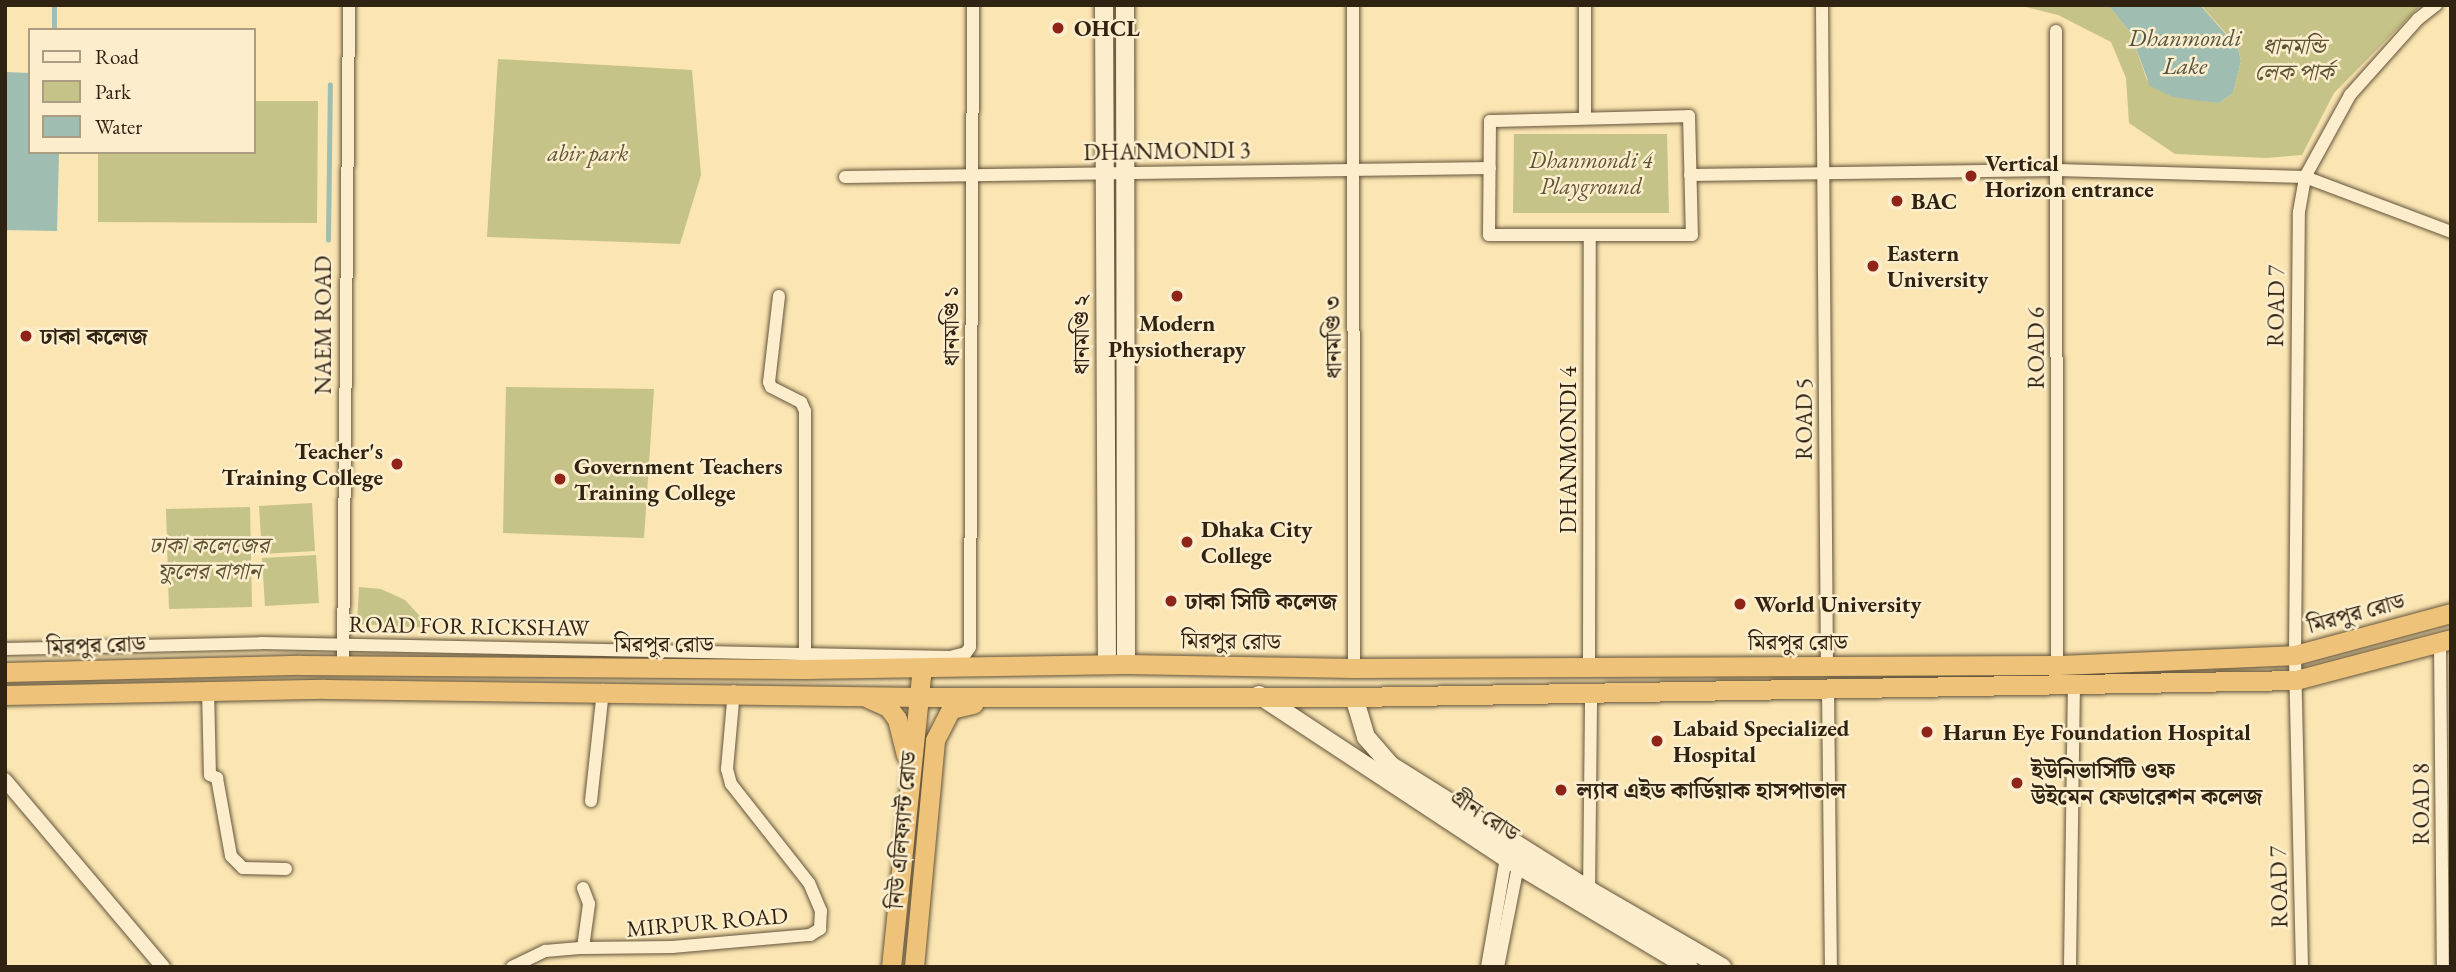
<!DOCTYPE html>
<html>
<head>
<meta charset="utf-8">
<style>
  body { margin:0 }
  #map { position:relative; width:2456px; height:972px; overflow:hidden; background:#fbe5b2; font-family:"EB Garamond","Noto Serif Bengali",serif }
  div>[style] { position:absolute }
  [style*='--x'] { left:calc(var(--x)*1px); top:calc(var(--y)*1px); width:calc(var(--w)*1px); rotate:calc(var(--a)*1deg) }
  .green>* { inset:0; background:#c5c388 }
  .water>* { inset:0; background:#9fbeb1 }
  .stream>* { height:4.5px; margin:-2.25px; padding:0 2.25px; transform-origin:2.25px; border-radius:2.25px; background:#9fbeb1 }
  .roads { filter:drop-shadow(0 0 2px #63543a) drop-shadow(0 0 2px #63543a) }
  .minor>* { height:12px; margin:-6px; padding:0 6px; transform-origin:6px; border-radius:6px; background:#fceecd }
  .tertiary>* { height:14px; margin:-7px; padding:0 7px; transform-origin:7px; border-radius:7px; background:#fceecd }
  .secondary>* { height:18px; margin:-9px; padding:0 9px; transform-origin:9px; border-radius:9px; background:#fceecd }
  .trunk>* { height:19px; margin:-9.5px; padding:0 9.5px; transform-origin:9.5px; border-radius:9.5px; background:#eec279 }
  .dots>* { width:19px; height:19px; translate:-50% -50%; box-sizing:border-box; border:4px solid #fceecd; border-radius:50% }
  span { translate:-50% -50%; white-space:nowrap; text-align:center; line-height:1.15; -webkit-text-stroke:5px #fceecd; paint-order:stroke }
  .poi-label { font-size:23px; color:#302312; font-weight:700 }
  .left { translate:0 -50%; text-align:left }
  .right { translate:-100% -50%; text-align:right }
  .park-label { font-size:23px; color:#5d5335; font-style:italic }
  .street-label { font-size:23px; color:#302312 }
  .water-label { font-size:24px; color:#515242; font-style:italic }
  .frame { position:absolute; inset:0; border:7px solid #302312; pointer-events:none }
  .legend { position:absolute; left:28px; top:28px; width:228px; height:126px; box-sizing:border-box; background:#fceecd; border:2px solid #aa9d82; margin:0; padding:9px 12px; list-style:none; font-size:21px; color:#302312 }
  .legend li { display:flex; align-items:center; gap:14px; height:35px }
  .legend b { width:35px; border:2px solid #aa9d82 }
</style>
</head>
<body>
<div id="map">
  <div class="green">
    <div style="clip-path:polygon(2018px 5px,2108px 5px,2130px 32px,2147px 80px,2191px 99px,2219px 103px,2233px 93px,2241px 61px,2238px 47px,2201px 5px,2421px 5px,2334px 93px,2302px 155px,2267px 158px,2175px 154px,2129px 123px,2126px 78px,2111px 42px,2058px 15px)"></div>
    <div style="clip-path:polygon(498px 59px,692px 70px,701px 175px,680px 244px,487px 237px)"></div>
    <div style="clip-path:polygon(254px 101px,318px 101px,317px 223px,98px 222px,98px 152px,254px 152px)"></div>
    <div style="clip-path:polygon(1514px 134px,1667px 134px,1669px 213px,1513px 213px)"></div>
    <div style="clip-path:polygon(506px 387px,654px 389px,644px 538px,503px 533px)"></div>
    <div style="clip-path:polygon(312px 503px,315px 551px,262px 554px,259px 506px)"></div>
    <div style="clip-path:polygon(250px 507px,252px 607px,169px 609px,166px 509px)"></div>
    <div style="clip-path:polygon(316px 555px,319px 603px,265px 606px,262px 558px)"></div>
    <div style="clip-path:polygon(359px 587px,381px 589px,405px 600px,431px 628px,357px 624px)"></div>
  </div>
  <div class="water">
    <div style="clip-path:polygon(2108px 5px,2201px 6px,2238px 48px,2241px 61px,2233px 93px,2219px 103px,2201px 101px,2173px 97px,2150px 86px,2130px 32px)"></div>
    <div style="clip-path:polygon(5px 72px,30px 73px,30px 152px,59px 152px,57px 231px,5px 230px)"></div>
  </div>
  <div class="stream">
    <div style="--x:54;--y:30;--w:25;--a:-90"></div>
    <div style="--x:328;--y:240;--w:155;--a:-89.3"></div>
  </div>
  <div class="roads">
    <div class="minor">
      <div style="--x:1353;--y:5;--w:663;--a:89.91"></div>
      <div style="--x:1822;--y:5;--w:662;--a:89.57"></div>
      <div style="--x:2056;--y:31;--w:634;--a:89.91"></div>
      <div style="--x:1689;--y:116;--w:119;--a:88.6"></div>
      <div style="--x:1692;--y:235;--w:203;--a:180"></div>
      <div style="--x:1489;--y:235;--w:114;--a:-89.5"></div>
      <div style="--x:1490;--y:121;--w:199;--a:-1.4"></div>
      <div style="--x:1585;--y:118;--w:113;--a:-90"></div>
      <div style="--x:1690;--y:175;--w:367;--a:-0.8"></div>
      <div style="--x:2057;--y:170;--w:248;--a:1.6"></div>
      <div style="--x:2305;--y:177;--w:156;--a:20.6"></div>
      <div style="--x:845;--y:177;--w:645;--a:-0.8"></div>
      <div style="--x:779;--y:296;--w:87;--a:96.6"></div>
      <div style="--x:769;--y:382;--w:5;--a:68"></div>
      <div style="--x:771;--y:387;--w:34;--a:27"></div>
      <div style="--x:801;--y:402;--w:10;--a:66"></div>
      <div style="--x:805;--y:411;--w:252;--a:90"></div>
      <div style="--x:2440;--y:642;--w:325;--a:89.5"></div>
      <div style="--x:5;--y:649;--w:256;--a:-1.3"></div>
      <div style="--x:261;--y:643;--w:689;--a:1.16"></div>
      <div style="--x:950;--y:657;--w:16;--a:-14"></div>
      <div style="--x:966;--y:653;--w:7;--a:-56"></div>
      <div style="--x:970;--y:647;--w:642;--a:-89.73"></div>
      <div style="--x:343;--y:665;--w:660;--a:-89.48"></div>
      <div style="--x:1589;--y:666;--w:431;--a:-89.9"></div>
      <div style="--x:1828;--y:688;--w:279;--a:89.4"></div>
      <div style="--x:208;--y:689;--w:86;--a:88.7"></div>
      <div style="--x:210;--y:775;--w:8;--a:23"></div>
      <div style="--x:217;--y:778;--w:79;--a:79.8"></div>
      <div style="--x:231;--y:856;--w:17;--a:45"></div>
      <div style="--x:243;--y:868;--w:43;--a:1.3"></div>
      <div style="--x:591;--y:801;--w:112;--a:-83.8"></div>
      <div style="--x:583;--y:888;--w:17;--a:69"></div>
      <div style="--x:589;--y:904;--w:44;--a:97.8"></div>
      <div style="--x:583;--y:948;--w:89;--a:-0.6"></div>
      <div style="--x:672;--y:947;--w:139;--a:-5"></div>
      <div style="--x:810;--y:935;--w:12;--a:-31"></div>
      <div style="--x:820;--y:929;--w:18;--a:-87"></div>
      <div style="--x:821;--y:911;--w:30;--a:-113"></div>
      <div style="--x:809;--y:883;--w:126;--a:-128.2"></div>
      <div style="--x:731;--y:784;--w:16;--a:-105"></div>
      <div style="--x:727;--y:769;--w:78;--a:-84.9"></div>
      <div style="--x:1589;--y:895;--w:202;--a:-89.4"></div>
      <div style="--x:512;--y:967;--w:37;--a:-26"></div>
      <div style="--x:545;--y:951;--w:38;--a:-5"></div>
      <div style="--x:1487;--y:967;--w:111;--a:-80.1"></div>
      <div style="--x:1498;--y:967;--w:103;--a:-78.8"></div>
      <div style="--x:2070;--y:967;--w:282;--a:-89.2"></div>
      <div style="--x:2302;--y:967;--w:312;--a:-91.3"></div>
      <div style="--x:2295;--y:655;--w:443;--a:-89.5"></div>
      <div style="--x:2299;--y:212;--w:36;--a:-80"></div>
      <div style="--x:2305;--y:177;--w:94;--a:-61.2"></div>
      <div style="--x:2350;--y:95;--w:102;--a:-48.2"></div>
      <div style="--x:2418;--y:19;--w:23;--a:-38"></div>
    </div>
    <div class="tertiary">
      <div style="--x:5;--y:780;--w:245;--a:49.8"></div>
    </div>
    <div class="secondary">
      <div style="--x:1104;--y:5;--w:659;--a:89.74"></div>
      <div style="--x:1125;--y:5;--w:659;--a:89.91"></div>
      <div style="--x:1259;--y:695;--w:296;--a:33.4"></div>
      <div style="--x:1506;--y:858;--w:213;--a:30.8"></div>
      <div style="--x:1354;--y:697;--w:42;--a:73.3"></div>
      <div style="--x:1366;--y:737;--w:37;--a:49"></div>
      <div style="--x:1390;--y:765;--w:235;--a:32.1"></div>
      <div style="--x:1589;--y:890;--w:154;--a:30.1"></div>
    </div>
    <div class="trunk">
      <div style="--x:5;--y:672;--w:296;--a:-1.4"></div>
      <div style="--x:301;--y:665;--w:503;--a:0.46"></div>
      <div style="--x:804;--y:669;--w:322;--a:-0.9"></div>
      <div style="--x:1126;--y:664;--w:228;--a:1"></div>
      <div style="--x:1354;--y:668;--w:703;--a:-0.24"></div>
      <div style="--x:2057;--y:665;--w:238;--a:-2.4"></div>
      <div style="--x:2295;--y:655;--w:162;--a:-15.1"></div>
      <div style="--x:5;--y:695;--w:320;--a:-1.1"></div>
      <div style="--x:325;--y:689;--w:595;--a:0.77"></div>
      <div style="--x:920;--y:697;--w:434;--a:0"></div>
      <div style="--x:1354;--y:697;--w:942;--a:-1.03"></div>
      <div style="--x:2296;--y:680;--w:160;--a:-14.8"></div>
      <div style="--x:868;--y:698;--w:22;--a:24"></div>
      <div style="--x:888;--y:707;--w:15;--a:53"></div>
      <div style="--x:897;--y:719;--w:37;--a:76"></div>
      <div style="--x:891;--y:967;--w:300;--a:-84.1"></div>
      <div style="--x:914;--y:967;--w:228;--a:-84.7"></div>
      <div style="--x:935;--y:740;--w:35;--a:-63"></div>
      <div style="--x:951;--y:709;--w:23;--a:-13"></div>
    </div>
  </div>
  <div class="dots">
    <div style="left:1058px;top:28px;background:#8f2418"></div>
    <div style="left:1971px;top:176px;background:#8f2418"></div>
    <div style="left:1897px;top:201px;background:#8f2418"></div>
    <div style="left:1873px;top:266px;background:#8f2418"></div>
    <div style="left:1177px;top:296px;background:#8f2418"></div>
    <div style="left:26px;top:336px;background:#8f2418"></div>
    <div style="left:397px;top:464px;background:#8f2418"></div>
    <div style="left:560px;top:479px;background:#8f2418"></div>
    <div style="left:1187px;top:542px;background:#8f2418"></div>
    <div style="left:1171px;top:601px;background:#8f2418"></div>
    <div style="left:1740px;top:604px;background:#8f2418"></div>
    <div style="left:1927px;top:732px;background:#8f2418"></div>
    <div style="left:1657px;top:741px;background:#8f2418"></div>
    <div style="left:2017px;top:783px;background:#8f2418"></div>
    <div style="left:1561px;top:790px;background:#8f2418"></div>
  </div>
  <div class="poi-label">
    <span class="left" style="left:1074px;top:28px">OHCL</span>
    <span class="left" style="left:1985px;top:176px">Vertical<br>Horizon entrance</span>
    <span class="left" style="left:1911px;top:201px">BAC</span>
    <span class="left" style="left:1887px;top:266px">Eastern<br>University</span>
    <span style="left:1177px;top:336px">Modern<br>Physiotherapy</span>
    <span class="left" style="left:40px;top:336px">ঢাকা কলেজ</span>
    <span class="right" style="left:383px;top:464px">Teacher's<br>Training College</span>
    <span class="left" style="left:574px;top:479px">Government Teachers<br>Training College</span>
    <span class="left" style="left:1201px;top:542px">Dhaka City<br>College</span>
    <span class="left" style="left:1185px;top:601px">ঢাকা সিটি কলেজ</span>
    <span class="left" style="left:1754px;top:604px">World University</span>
    <span class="left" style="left:1673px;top:741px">Labaid Specialized<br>Hospital</span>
    <span class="left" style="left:1943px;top:732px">Harun Eye Foundation Hospital</span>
    <span class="left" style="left:2031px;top:783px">ইউনিভার্সিটি ওফ<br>উইমেন ফেডারেশন কলেজ</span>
    <span class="left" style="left:1577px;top:790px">ল্যাব এইড কার্ডিয়াক হাসপাতাল</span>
  </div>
  <div class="park-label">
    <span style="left:2294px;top:59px">ধানমন্ডি<br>লেক পার্ক</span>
    <span style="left:588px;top:153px">abir park</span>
    <span style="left:1591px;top:173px">Dhanmondi 4<br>Playground</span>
    <span style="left:209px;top:558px">ঢাকা কলেজের<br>ফুলের বাগান</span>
  </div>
  <div class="street-label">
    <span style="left:1167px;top:151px;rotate:-1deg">DHANMONDI 3</span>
    <span style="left:2276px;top:306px;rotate:-89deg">ROAD 7</span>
    <span style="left:323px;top:325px;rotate:-90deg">NAEM ROAD</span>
    <span style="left:951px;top:326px;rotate:-90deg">ধানমণ্ডি ১</span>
    <span style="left:1081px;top:335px;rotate:-90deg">ধানমণ্ডি ২</span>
    <span style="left:1333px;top:337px;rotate:-91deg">ধানমণ্ডি ৩</span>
    <span style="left:2036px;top:348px;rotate:-90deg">ROAD 6</span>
    <span style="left:1804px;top:419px;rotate:-90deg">ROAD 5</span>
    <span style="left:1568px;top:450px;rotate:-90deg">DHANMONDI 4</span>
    <span style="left:2356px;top:613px;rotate:-15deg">মিরপুর রোড</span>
    <span style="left:469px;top:626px;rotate:1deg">ROAD FOR RICKSHAW</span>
    <span style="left:1231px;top:641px;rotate:1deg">মিরপুর রোড</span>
    <span style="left:1798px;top:642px">মিরপুর রোড</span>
    <span style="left:664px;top:644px">মিরপুর রোড</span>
    <span style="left:96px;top:645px;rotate:-2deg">মিরপুর রোড</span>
    <span style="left:2421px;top:804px;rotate:-90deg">ROAD 8</span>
    <span style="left:1485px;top:815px;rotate:33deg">গ্রীন রোড</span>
    <span style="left:902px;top:830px;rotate:-85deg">নিউ এলিফ্যান্ট রোড</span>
    <span style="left:2279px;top:887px;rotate:-91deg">ROAD 7</span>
    <span style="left:707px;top:922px;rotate:-5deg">MIRPUR ROAD</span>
  </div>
  <div class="water-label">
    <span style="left:2185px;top:52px">Dhanmondi<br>Lake</span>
  </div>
  <div class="frame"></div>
  <ul class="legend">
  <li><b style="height:9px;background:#fceecd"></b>Road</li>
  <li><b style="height:19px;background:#c5c388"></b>Park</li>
  <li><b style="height:19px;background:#9fbeb1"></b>Water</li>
  </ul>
</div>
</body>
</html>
